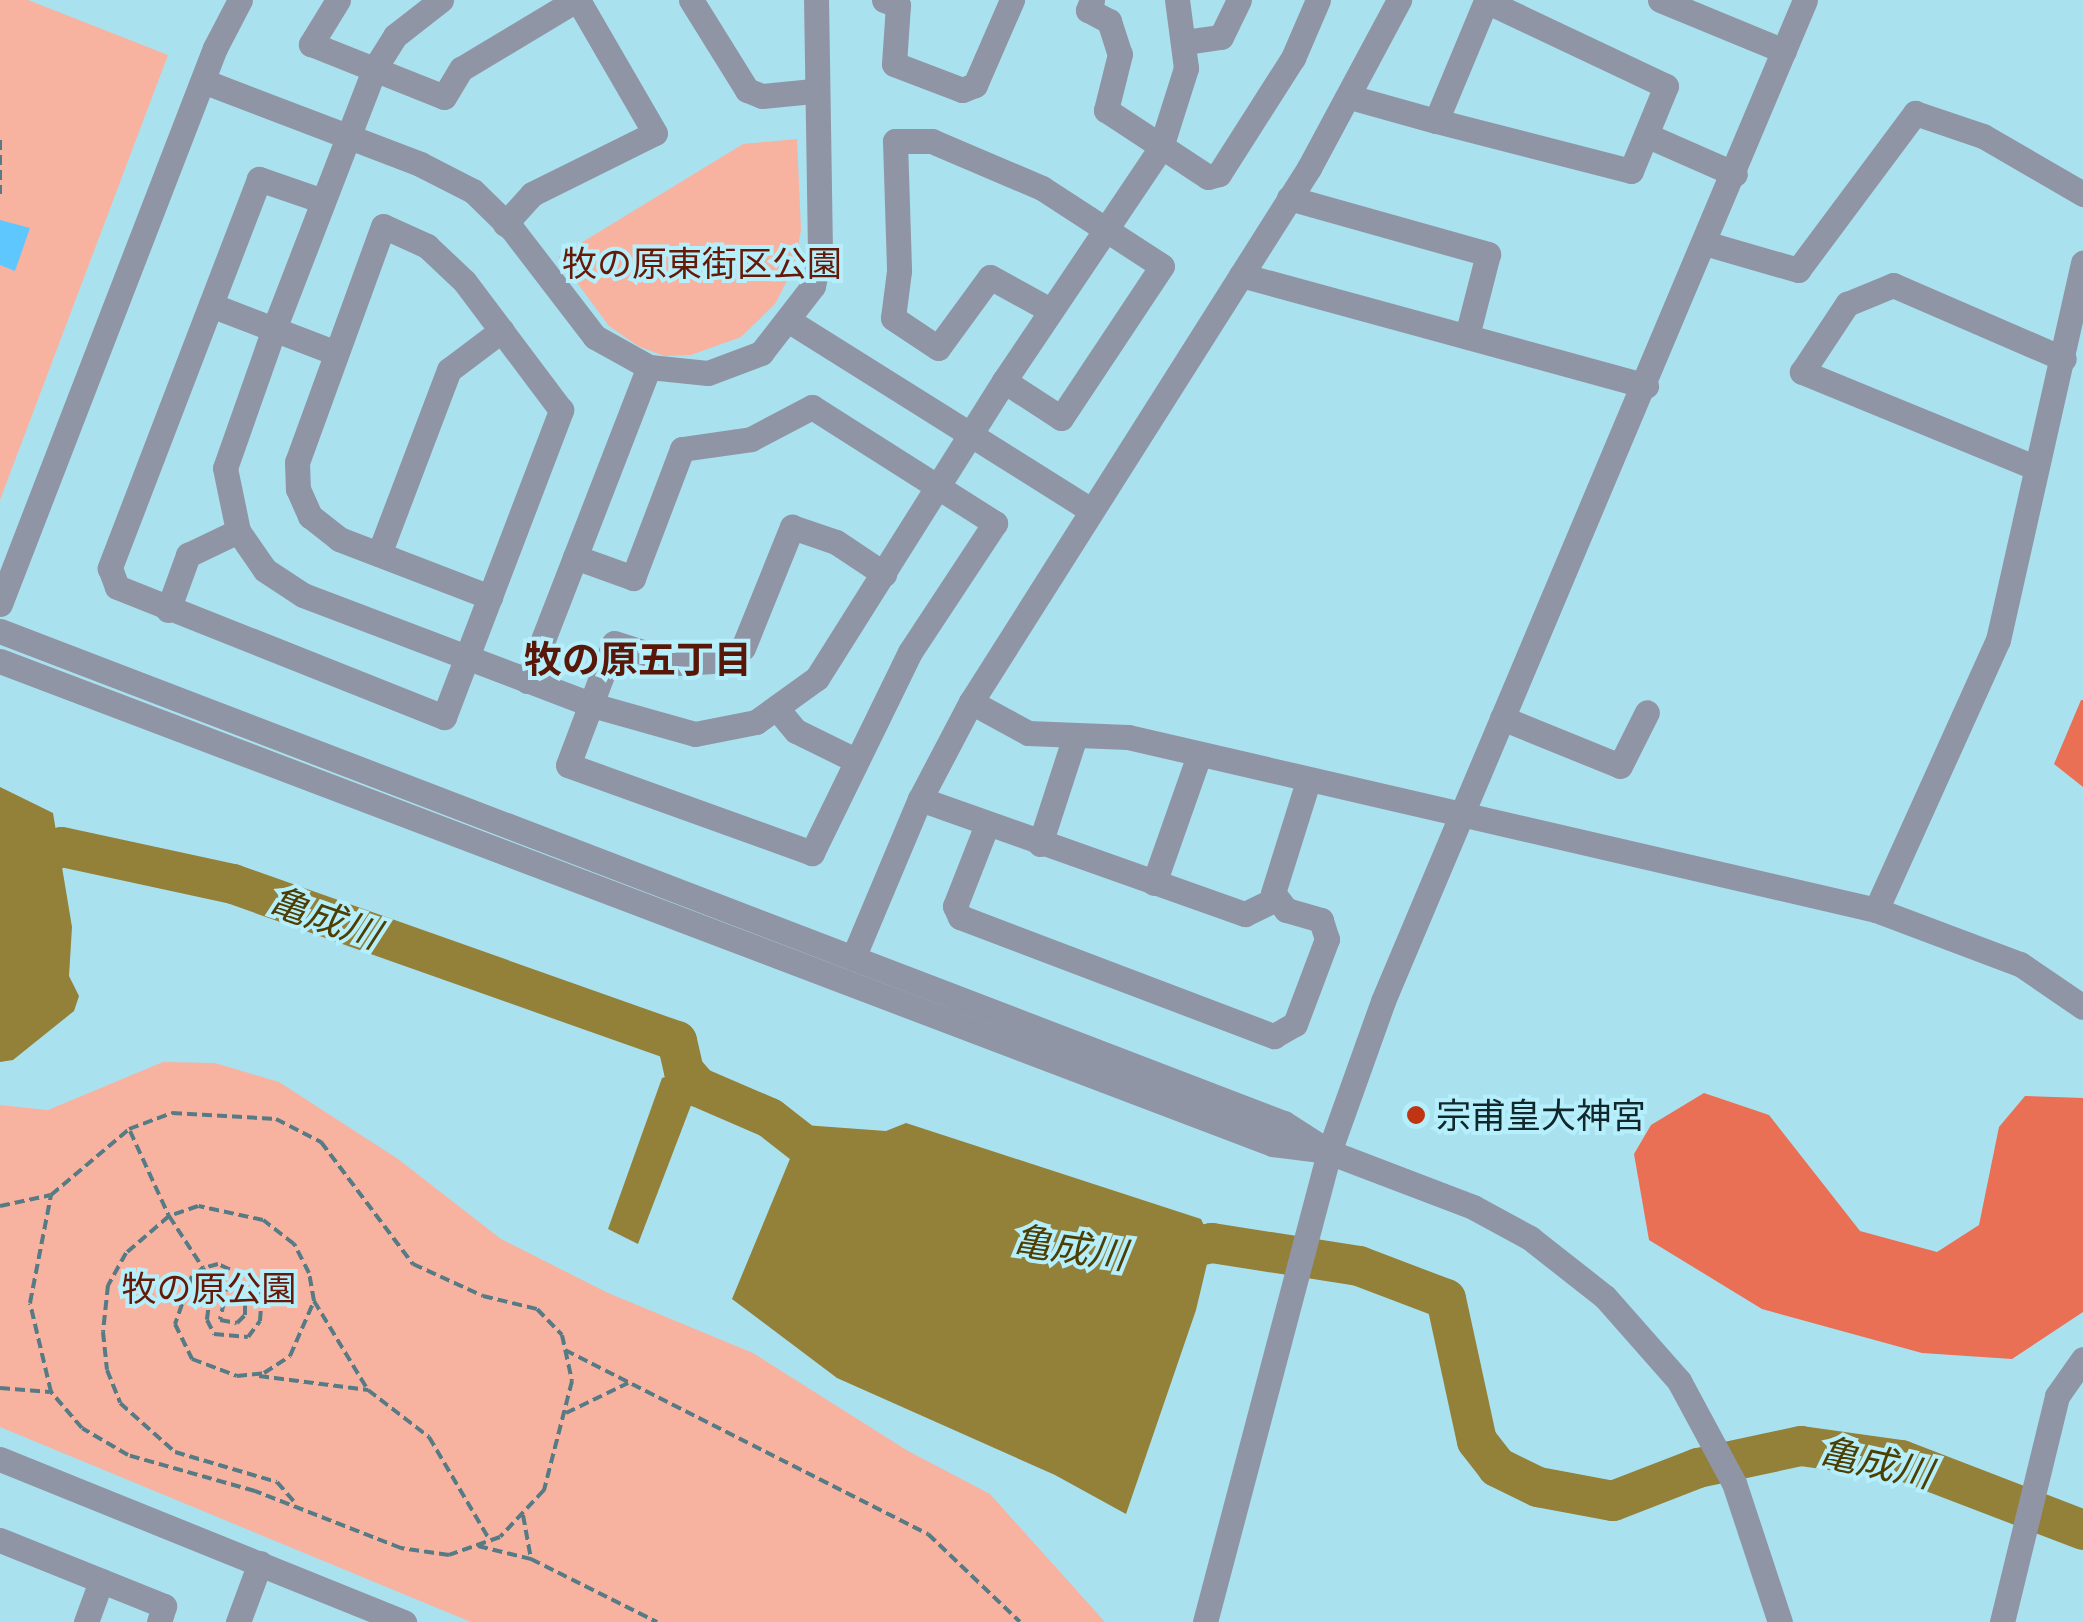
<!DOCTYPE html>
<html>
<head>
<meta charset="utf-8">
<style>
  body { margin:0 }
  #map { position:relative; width:2083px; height:1622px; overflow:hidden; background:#aae1ef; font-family:Manrope,"Noto Sans JP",sans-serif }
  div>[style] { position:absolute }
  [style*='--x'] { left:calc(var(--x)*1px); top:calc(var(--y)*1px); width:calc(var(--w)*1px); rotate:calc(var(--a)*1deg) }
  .green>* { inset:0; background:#f8b2a0 }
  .forest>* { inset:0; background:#e97054 }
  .water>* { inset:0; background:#938039 }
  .river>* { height:40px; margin:-20px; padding:0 20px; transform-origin:20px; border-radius:20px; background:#938039 }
  .building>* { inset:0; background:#5ec7fe }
  .path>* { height:4px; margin-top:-2px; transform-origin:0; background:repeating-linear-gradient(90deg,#567b84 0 10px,transparent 0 15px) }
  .minor>* { height:25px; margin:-12.5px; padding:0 12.5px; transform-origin:12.5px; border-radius:12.5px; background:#9095a6 }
  .dots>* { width:28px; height:28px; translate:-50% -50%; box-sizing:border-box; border:5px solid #b6effc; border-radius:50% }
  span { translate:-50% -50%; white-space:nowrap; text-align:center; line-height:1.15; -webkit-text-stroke:8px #b6effc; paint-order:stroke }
  .park-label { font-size:35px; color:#651906 }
  .poi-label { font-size:35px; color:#10272c }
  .left { translate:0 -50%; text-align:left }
  .neighbourhood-label { font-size:38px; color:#591708; font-weight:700 }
  .water-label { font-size:38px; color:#4d3f03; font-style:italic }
</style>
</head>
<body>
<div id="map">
  <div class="green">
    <div style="clip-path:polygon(0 0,28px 0,168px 55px,0 500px)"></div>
    <div style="clip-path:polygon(797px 139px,801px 230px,794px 267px,775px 304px,741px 337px,691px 355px,664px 356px,638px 346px,609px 326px,558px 257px,743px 144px)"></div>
    <div style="clip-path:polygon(163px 1062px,215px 1063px,279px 1082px,398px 1159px,501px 1239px,608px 1293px,753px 1353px,908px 1451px,990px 1494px,1105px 1622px,471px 1622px,0 1427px,0 1105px,48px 1110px)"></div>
  </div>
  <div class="forest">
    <div style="clip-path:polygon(2081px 700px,2083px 700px,2083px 787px,2054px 764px)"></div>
    <div style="clip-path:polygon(1704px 1093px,1769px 1115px,1860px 1231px,1937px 1252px,1979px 1225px,1999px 1127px,2025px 1096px,2083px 1098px,2083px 1312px,2012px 1359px,1922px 1353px,1762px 1309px,1649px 1240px,1634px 1154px,1651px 1125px)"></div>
  </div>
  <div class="water">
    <div style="clip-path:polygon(0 787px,53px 813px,72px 927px,69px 976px,79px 996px,74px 1011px,13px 1060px,0 1062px)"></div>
    <div style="clip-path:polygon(684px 1071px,698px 1087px,638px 1244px,608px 1229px,662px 1078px)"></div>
    <div style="clip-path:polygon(906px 1123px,1201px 1219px,1212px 1243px,1196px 1310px,1126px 1514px,1055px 1475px,837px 1378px,732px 1299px,804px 1125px,886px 1131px)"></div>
  </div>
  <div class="river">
    <div style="--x:0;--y:871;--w:66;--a:-21.2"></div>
    <div style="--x:62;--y:847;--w:175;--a:12.2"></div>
    <div style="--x:233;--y:884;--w:471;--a:19.5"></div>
    <div style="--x:677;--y:1041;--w:31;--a:77"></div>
    <div style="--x:684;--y:1071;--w:21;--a:49"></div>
    <div style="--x:698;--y:1087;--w:78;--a:23.3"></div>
    <div style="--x:770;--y:1118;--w:88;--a:38"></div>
    <div style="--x:1159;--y:1255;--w:54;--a:-12.8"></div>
    <div style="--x:1212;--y:1243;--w:149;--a:8.9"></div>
    <div style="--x:1359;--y:1266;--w:93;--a:20.8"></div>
    <div style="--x:1446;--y:1299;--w:145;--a:77.7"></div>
    <div style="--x:1477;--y:1441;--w:33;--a:52"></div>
    <div style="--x:1497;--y:1467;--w:46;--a:26"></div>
    <div style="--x:1538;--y:1487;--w:76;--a:10.6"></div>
    <div style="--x:1613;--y:1501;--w:91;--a:-21.2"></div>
    <div style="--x:1698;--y:1468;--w:105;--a:-12.1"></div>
    <div style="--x:1801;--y:1446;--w:101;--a:8"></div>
    <div style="--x:1901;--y:1460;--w:195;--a:21"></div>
  </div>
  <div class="building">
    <div style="clip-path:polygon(0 220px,30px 228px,15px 271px,0 265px)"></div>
  </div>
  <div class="path">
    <div style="--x:0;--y:140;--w:54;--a:90"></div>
    <div style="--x:130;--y:1131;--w:94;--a:65.4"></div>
    <div style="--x:169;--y:1216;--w:62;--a:56.8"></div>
    <div style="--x:203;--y:1268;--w:26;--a:59"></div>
    <div style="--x:216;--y:1290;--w:14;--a:56"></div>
    <div style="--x:224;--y:1302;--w:18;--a:103"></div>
    <div style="--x:220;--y:1320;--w:17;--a:10"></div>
    <div style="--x:237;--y:1323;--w:11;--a:-45"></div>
    <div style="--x:245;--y:1315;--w:15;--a:-90"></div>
    <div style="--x:245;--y:1300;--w:16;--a:-137"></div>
    <div style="--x:233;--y:1289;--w:17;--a:177"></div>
    <div style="--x:216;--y:1290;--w:8;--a:140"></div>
    <div style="--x:210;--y:1295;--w:25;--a:97"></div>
    <div style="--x:207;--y:1320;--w:16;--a:63"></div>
    <div style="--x:214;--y:1334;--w:34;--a:5"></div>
    <div style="--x:248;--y:1337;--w:20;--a:-53"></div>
    <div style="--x:260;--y:1321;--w:26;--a:-86"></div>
    <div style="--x:262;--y:1295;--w:14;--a:-111"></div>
    <div style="--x:257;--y:1282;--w:43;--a:-155.2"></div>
    <div style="--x:218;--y:1264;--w:16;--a:165"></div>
    <div style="--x:203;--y:1268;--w:14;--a:144"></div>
    <div style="--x:192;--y:1276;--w:51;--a:109.5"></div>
    <div style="--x:175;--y:1324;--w:39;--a:64"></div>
    <div style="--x:192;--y:1359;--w:48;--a:20.7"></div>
    <div style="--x:237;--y:1376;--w:27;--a:-6"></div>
    <div style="--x:264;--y:1373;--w:31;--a:-33"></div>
    <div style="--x:290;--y:1356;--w:60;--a:-66.4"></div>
    <div style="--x:314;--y:1301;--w:28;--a:-100"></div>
    <div style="--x:309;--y:1273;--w:33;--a:-117"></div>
    <div style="--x:294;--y:1244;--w:39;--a:-142"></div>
    <div style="--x:263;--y:1220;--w:66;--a:-167.8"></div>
    <div style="--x:198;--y:1206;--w:31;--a:161"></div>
    <div style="--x:169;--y:1216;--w:57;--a:139.3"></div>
    <div style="--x:126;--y:1253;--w:37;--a:119"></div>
    <div style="--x:108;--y:1285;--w:47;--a:96.1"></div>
    <div style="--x:103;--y:1332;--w:38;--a:84"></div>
    <div style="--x:107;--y:1370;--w:35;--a:68"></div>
    <div style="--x:120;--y:1403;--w:74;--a:41.7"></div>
    <div style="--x:175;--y:1452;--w:106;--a:16.4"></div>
    <div style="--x:277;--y:1482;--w:30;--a:49"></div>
    <div style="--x:0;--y:1206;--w:52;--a:-12.2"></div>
    <div style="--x:51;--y:1195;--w:102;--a:-40.2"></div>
    <div style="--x:129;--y:1129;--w:46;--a:-20.4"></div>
    <div style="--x:172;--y:1113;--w:104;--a:3.3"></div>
    <div style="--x:276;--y:1119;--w:51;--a:27.1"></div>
    <div style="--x:321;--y:1142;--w:153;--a:53"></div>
    <div style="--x:413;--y:1264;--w:77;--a:24.6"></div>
    <div style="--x:483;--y:1296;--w:56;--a:13.5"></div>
    <div style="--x:537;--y:1309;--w:36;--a:46"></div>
    <div style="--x:562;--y:1335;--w:47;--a:77.7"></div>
    <div style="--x:572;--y:1381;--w:113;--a:104.4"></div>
    <div style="--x:544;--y:1490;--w:64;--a:133.1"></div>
    <div style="--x:500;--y:1537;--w:54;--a:160.6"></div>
    <div style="--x:449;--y:1555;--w:49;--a:-171.7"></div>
    <div style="--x:401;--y:1548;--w:157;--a:-158.7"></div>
    <div style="--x:255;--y:1491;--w:132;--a:-164.2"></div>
    <div style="--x:128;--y:1455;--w:53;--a:-149.6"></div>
    <div style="--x:82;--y:1428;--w:48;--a:-130.7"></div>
    <div style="--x:51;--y:1392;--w:91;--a:-103.3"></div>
    <div style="--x:30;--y:1303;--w:110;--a:-79"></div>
    <div style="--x:314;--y:1301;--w:104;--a:58.8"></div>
    <div style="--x:368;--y:1390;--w:77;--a:37.6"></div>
    <div style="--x:429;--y:1437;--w:118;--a:59.5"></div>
    <div style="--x:565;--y:1350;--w:407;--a:26.9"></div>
    <div style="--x:928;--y:1534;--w:127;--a:43.7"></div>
    <div style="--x:259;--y:1376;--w:110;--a:7.3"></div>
    <div style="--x:0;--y:1388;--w:50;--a:4.6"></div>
    <div style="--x:566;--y:1413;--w:69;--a:-25.8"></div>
    <div style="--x:523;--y:1515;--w:45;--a:79.7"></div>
    <div style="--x:478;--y:1546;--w:55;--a:13.8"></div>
    <div style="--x:531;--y:1559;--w:141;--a:26.6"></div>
  </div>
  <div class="minor">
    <div style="--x:338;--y:0;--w:52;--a:121.5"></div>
    <div style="--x:311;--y:44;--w:143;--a:21.7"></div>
    <div style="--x:444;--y:97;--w:33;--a:-59"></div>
    <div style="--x:461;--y:69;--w:134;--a:-31"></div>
    <div style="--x:441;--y:0;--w:58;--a:142"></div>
    <div style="--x:395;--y:36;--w:40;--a:122"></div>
    <div style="--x:374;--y:70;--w:278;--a:111.1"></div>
    <div style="--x:274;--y:329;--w:147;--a:109.4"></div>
    <div style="--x:225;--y:468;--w:64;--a:78.3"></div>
    <div style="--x:238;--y:531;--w:47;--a:55.3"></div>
    <div style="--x:265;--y:570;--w:45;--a:33.3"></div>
    <div style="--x:303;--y:595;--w:309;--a:20.8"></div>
    <div style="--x:592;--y:705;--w:107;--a:15.7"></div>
    <div style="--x:695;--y:734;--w:62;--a:-11.1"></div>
    <div style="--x:756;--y:722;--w:75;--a:-35.8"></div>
    <div style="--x:817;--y:678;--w:351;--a:-57.8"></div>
    <div style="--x:1004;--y:381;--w:282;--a:-56.1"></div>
    <div style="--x:1161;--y:147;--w:83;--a:-72.4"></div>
    <div style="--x:1186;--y:68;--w:69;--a:-97.5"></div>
    <div style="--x:691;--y:0;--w:106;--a:58.1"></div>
    <div style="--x:747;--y:90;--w:16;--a:22"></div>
    <div style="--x:762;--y:96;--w:51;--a:-5.6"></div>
    <div style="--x:884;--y:0;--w:15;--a:20"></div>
    <div style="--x:898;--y:5;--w:59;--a:93.9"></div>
    <div style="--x:894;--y:64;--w:73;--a:20.9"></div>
    <div style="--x:962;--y:90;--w:14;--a:-21"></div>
    <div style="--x:975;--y:85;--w:93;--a:-66.5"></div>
    <div style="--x:1092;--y:0;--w:11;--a:112"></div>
    <div style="--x:1088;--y:10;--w:24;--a:28"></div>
    <div style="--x:1109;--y:21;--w:35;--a:72"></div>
    <div style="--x:1120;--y:54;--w:58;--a:104"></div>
    <div style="--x:1106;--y:110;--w:122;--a:33.3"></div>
    <div style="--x:1208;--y:177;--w:11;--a:-15"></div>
    <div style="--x:1219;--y:174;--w:138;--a:-57.5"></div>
    <div style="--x:1293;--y:58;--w:63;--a:-66.7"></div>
    <div style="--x:1660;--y:0;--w:134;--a:22.4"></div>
    <div style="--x:1486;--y:1;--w:199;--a:25.3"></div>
    <div style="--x:1666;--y:86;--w:92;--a:112.4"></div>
    <div style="--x:1631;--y:171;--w:201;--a:-165.6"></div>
    <div style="--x:1436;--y:121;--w:130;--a:-67.4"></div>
    <div style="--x:1185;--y:42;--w:36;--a:-8"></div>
    <div style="--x:1221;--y:37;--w:41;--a:-64.1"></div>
    <div style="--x:203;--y:81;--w:232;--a:20.9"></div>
    <div style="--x:420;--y:164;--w:59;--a:27"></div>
    <div style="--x:473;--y:191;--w:54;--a:44.3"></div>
    <div style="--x:512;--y:229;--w:136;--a:52.5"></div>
    <div style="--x:595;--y:337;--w:62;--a:29.1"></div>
    <div style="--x:649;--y:367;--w:59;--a:5.8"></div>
    <div style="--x:708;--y:373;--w:57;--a:-20.7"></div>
    <div style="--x:761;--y:353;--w:85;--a:-52.2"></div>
    <div style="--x:813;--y:286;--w:35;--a:-78"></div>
    <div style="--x:820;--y:252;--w:252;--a:-90.9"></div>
    <div style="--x:1350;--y:97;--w:89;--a:15.6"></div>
    <div style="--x:1646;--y:135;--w:97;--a:23.7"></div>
    <div style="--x:1289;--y:198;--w:207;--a:15.7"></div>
    <div style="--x:1488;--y:254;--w:85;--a:104.4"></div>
    <div style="--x:323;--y:201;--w:68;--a:-161"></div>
    <div style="--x:259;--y:179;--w:417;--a:111"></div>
    <div style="--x:110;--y:568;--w:20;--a:70"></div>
    <div style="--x:117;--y:587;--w:352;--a:21.7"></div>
    <div style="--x:444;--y:717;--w:329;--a:-69.1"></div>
    <div style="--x:561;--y:410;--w:161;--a:-126.9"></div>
    <div style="--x:464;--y:281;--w:51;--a:-136.6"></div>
    <div style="--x:427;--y:246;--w:48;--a:-155.6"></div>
    <div style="--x:383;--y:226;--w:251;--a:110"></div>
    <div style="--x:297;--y:462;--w:27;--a:88"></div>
    <div style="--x:298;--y:489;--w:30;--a:66"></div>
    <div style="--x:310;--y:516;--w:37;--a:38"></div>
    <div style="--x:339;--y:539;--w:162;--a:21"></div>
    <div style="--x:505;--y:224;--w:40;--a:-48"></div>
    <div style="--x:532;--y:194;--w:137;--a:-26.4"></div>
    <div style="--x:655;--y:133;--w:154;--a:-120.1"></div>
    <div style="--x:1708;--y:244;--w:94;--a:16.1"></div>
    <div style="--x:1798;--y:270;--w:196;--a:-53.3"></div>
    <div style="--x:1915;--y:113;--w:72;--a:18.7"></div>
    <div style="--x:1983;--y:136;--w:116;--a:30.1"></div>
    <div style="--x:1241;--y:275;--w:420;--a:15.3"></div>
    <div style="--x:211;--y:305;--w:134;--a:21"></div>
    <div style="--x:791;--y:322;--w:354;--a:32.1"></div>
    <div style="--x:1004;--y:381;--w:68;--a:33"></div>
    <div style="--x:1061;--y:418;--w:182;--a:-56.4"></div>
    <div style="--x:1162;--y:266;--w:143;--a:-147"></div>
    <div style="--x:1042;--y:188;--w:120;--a:-156.9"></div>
    <div style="--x:932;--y:141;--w:37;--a:180"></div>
    <div style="--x:895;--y:141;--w:130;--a:88.2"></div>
    <div style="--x:899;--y:271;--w:47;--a:97.3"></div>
    <div style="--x:893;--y:318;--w:54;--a:33.7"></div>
    <div style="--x:938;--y:348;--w:88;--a:-53.8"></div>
    <div style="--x:990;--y:277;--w:68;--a:28.8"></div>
    <div style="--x:2034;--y:467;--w:251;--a:-157.7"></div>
    <div style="--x:1802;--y:372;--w:82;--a:-56.5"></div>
    <div style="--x:1847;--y:304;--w:50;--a:-22.4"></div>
    <div style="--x:1893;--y:285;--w:186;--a:23.4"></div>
    <div style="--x:379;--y:554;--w:197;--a:-69.2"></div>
    <div style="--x:449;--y:370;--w:66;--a:-37"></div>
    <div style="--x:575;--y:557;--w:62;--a:19.9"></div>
    <div style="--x:633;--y:578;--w:138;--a:-69.2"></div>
    <div style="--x:682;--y:449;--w:70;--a:-8.2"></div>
    <div style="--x:751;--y:439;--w:69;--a:-27.7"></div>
    <div style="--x:812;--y:407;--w:217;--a:32.4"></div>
    <div style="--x:995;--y:523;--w:154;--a:123.4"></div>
    <div style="--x:910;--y:652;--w:224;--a:116"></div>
    <div style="--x:812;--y:853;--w:259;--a:-160.2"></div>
    <div style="--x:568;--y:765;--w:130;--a:-69.3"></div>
    <div style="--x:614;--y:643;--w:66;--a:17.6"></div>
    <div style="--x:677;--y:663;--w:33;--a:-3"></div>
    <div style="--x:710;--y:661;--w:35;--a:-22"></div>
    <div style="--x:743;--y:648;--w:131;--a:-68"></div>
    <div style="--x:792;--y:527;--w:46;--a:18.8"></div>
    <div style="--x:836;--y:542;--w:58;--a:33.7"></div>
    <div style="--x:0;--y:604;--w:596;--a:-68.86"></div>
    <div style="--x:215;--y:48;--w:54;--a:-62.5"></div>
    <div style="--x:168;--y:610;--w:59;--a:-70"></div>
    <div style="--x:188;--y:555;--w:55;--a:-25.6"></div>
    <div style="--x:0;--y:631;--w:1375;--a:20.97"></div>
    <div style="--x:1284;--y:1123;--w:54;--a:32.8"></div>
    <div style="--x:1329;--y:1152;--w:154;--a:20.9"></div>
    <div style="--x:1473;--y:1207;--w:65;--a:28.5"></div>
    <div style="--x:1530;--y:1238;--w:95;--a:38.2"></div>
    <div style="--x:1605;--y:1297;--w:112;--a:48.6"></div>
    <div style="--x:1679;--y:1381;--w:116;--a:61.7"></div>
    <div style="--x:1734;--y:1483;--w:146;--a:71.7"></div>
    <div style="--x:0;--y:661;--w:1362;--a:20.78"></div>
    <div style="--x:1273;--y:1144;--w:46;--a:7.4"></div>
    <div style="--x:527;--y:681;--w:337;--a:-68.8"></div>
    <div style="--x:971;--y:702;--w:65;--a:28.5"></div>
    <div style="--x:1028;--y:733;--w:100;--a:2.3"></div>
    <div style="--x:1128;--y:737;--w:768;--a:13.02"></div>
    <div style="--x:1876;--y:910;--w:154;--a:20.6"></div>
    <div style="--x:2020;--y:964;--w:76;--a:34.3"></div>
    <div style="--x:779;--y:711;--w:26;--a:50"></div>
    <div style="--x:796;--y:731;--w:64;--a:26.2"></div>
    <div style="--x:1502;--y:718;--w:127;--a:22.1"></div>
    <div style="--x:1620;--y:766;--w:60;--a:-63.4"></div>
    <div style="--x:920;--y:799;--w:345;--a:19.5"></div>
    <div style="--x:1245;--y:914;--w:34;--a:-26"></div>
    <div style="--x:986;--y:827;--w:85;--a:111.4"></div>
    <div style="--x:955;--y:906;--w:12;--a:66"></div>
    <div style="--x:960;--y:917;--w:336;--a:20.8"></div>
    <div style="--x:1274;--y:1036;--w:24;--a:-30"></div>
    <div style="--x:1295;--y:1024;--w:91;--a:-69.4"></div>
    <div style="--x:1327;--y:939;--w:20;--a:-108"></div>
    <div style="--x:1321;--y:920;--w:36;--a:-164"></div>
    <div style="--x:1286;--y:910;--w:21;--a:-127"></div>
    <div style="--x:1273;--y:893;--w:117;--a:-72.6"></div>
    <div style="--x:1040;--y:844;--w:114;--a:-72"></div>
    <div style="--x:1154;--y:883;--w:136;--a:-70.6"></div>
    <div style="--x:1876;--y:910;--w:296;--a:-65.7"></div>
    <div style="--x:1998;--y:640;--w:387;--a:-77.3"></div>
    <div style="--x:853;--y:958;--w:173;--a:-67.2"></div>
    <div style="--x:920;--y:799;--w:110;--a:-62.3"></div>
    <div style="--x:971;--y:702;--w:632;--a:-57.67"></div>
    <div style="--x:1309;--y:168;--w:191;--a:-61.8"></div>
    <div style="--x:0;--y:1459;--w:436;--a:22"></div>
    <div style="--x:0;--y:1540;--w:177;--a:21.9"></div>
    <div style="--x:164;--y:1606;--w:17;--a:107"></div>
    <div style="--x:86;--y:1622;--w:44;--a:-69.9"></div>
    <div style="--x:238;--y:1622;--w:63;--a:-69.6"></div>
    <div style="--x:1205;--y:1622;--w:486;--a:-75.2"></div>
    <div style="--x:1329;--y:1152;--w:160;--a:-70.3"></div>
    <div style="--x:1383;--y:1001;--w:1086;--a:-67.14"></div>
    <div style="--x:2002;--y:1622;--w:233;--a:-76.3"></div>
    <div style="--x:2057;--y:1396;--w:45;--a:-54.9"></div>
  </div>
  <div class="dots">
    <div style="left:1416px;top:1115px;background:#bf3511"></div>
  </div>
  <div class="park-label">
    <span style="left:702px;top:263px">牧の原東街区公園</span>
    <span style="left:209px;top:1288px">牧の原公園</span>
  </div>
  <div class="poi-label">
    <span class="left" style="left:1436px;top:1115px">宗甫皇大神宮</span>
  </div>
  <div class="neighbourhood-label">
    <span style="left:638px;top:659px">牧の原五丁目</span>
  </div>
  <div class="water-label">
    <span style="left:325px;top:917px;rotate:19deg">亀成川</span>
    <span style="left:1070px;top:1247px;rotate:8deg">亀成川</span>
    <span style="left:1876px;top:1462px;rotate:12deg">亀成川</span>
  </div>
</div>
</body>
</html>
